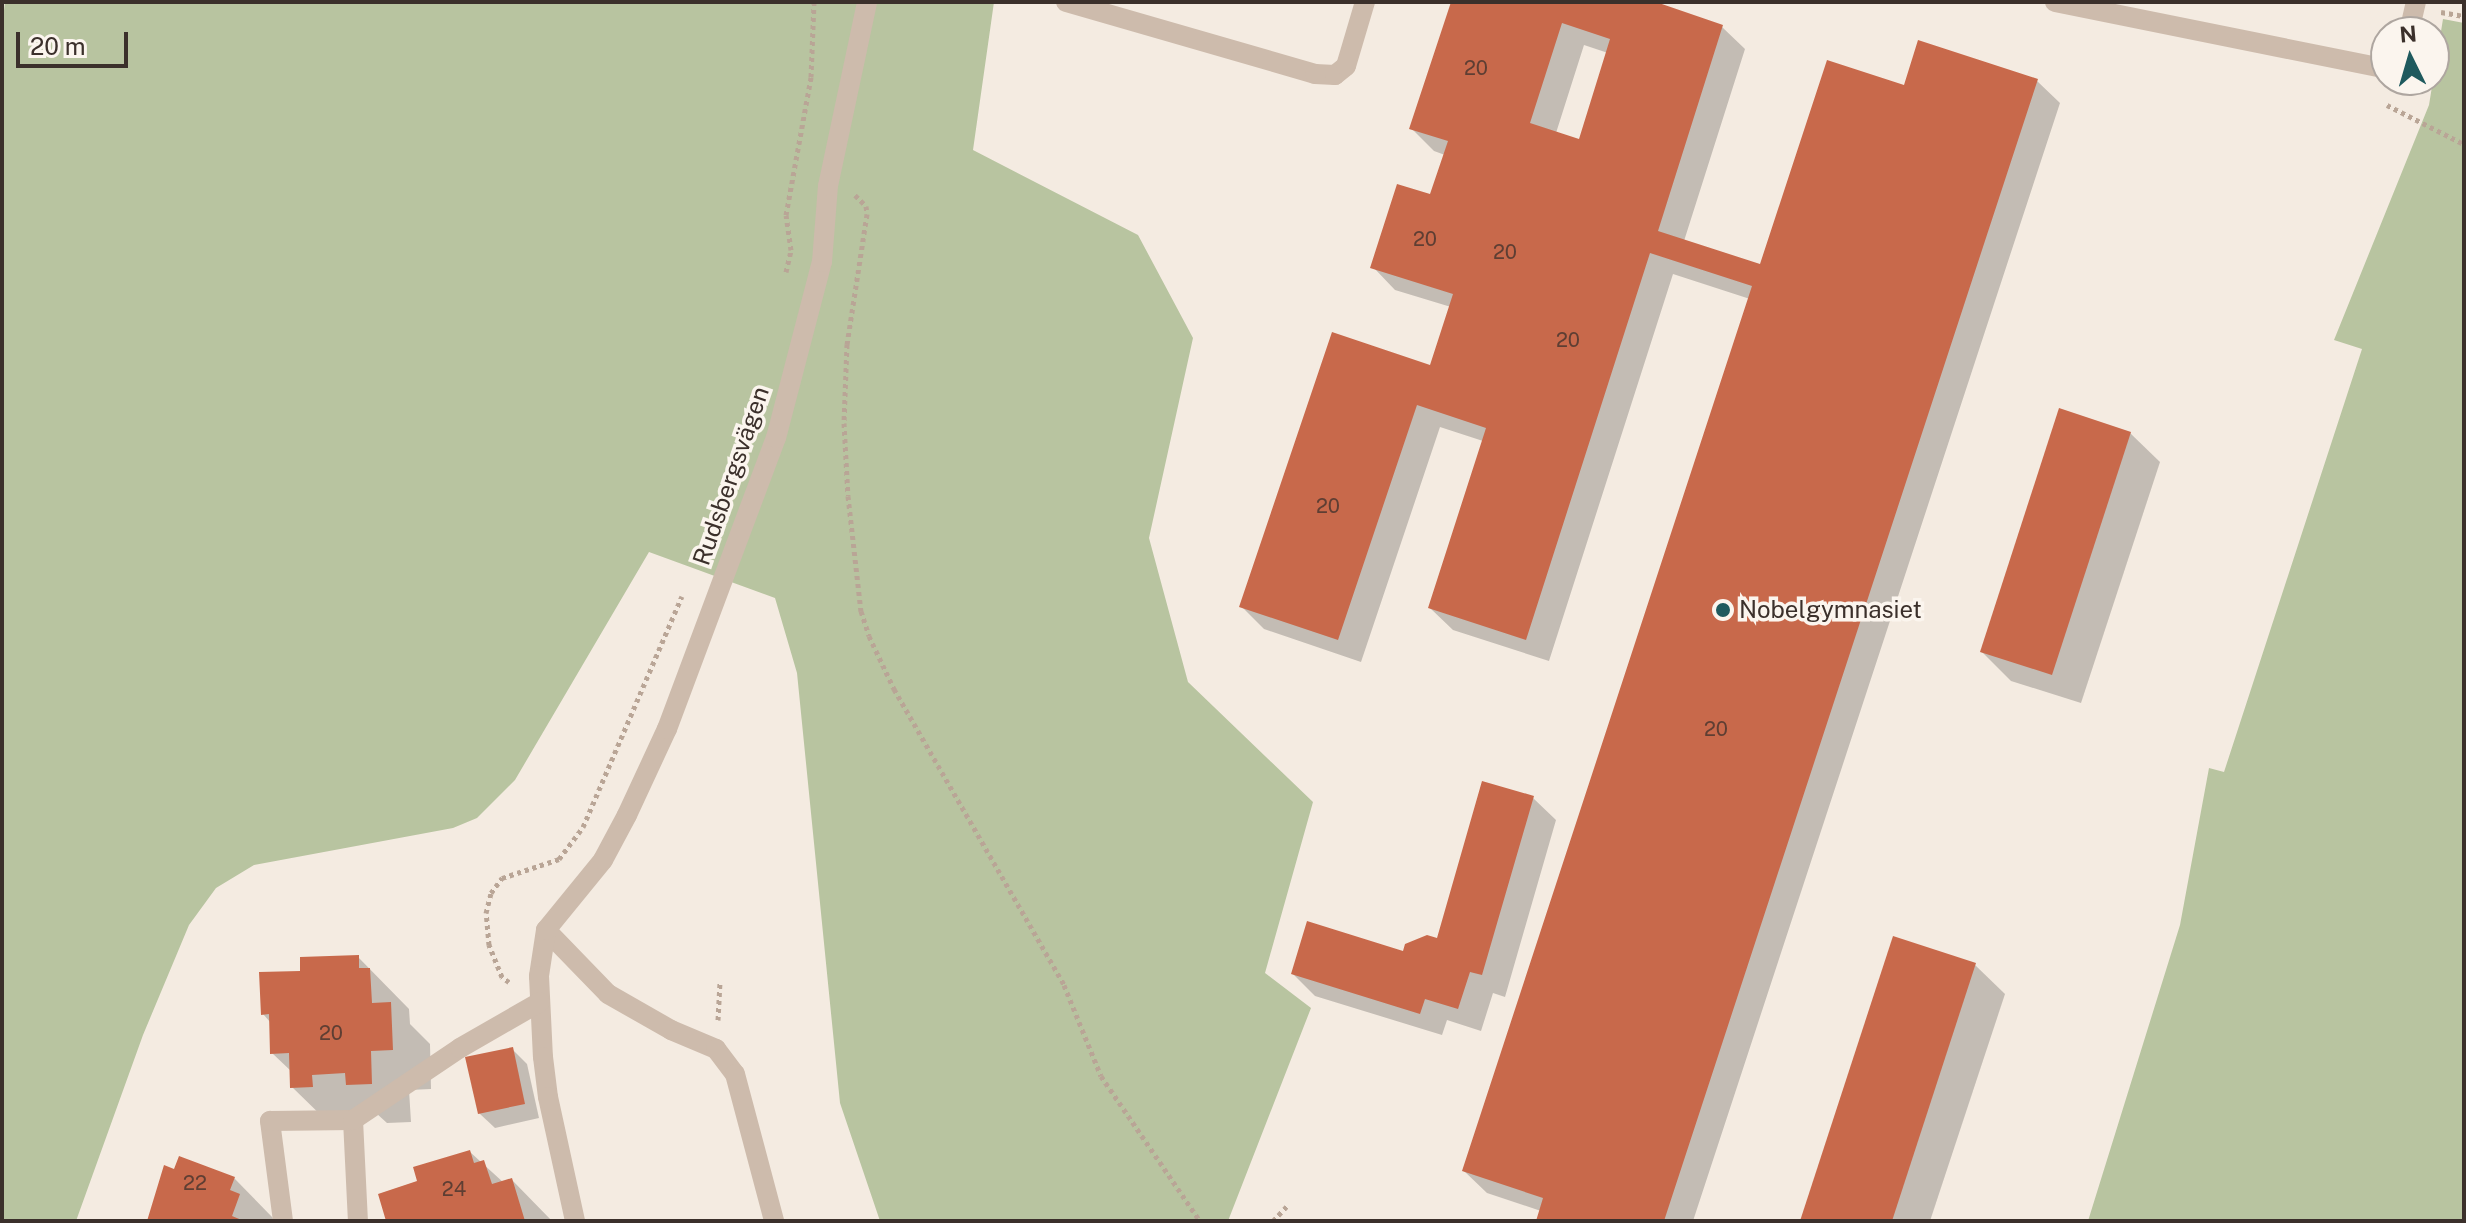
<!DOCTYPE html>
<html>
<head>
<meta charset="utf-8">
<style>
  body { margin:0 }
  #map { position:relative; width:2466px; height:1223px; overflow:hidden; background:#f4ebe1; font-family:"Public Sans",sans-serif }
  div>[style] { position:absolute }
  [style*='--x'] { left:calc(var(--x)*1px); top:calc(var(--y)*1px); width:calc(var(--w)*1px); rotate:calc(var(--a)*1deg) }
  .green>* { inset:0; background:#b8c4a0 }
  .shadow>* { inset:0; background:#0003 }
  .building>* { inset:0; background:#c8694b }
  .path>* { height:5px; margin-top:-2.5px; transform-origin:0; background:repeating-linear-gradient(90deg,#b9a596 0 4px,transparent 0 8px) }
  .lane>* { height:20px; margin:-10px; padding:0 10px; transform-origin:10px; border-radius:10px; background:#cdbbac }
  .street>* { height:20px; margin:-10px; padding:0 10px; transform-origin:10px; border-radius:10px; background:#cdbbac }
  .dots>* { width:22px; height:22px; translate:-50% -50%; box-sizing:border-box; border:4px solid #fbf5ee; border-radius:50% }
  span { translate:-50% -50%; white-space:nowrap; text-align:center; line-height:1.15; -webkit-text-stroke:7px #fbf5ee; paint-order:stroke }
  .number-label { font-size:20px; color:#5e3e33 }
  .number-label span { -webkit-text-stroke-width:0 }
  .street-label { font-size:24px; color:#3b302b }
  .poi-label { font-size:24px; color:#3b302b }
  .left { translate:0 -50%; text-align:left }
  .frame { position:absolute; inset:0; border:4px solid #3b302b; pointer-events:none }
  .north { position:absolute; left:2370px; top:16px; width:80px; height:80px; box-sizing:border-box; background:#fbf5ee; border:2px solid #aea6a0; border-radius:50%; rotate:355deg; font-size:22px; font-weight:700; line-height:32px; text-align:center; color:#3b302b }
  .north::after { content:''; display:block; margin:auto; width:28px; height:36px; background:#1f5a5e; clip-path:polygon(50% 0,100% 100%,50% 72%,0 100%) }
  .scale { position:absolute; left:16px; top:32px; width:112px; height:36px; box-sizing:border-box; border:4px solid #3b302b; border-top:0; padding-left:10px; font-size:24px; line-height:28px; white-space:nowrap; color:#3b302b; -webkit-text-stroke:6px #fbf5ee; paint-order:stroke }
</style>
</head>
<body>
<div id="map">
  <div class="green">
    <div style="clip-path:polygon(5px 2px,994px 2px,973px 150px,1138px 235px,1193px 338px,1149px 538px,1188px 682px,1313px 802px,1265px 973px,1311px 1008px,1228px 1221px,880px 1221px,840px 1103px,797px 673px,775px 598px,649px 552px,515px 780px,477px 818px,453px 828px,254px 865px,216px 888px,189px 925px,143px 1035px,76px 1221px,2px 1221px,2px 27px)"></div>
    <div style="clip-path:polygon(2443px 19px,2464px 23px,2464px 1221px,2088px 1221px,2180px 925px,2209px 768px,2224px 772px,2362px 349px,2334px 340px,2429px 105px)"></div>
  </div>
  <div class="shadow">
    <div style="clip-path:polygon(evenodd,1453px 2px,1647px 2px,1722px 27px,1745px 49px,1684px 241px,1761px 267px,1905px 88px,2037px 81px,2060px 103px,1693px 1221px,1538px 1221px,1541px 1211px,1487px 1193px,1464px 1171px,1750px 299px,1673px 274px,1549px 661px,1453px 630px,1430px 608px,1483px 441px,1440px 427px,1361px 662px,1264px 629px,1241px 606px,1431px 367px,1451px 307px,1395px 290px,1373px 267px,1432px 196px,1445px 155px,1434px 151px,1412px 129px,1453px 2px,1584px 45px,1608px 53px,1580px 141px,1556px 133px,1584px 45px)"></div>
    <div style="clip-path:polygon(2130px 433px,2160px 462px,2081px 703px,2011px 681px,1982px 652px)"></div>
    <div style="clip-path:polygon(1533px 798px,1556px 820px,1505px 997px,1493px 993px,1481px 1031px,1447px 1020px,1442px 1035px,1315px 996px,1293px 974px,1404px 954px,1438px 942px)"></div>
    <div style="clip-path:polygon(1894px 939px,1975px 965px,2005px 994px,1930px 1221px,1802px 1221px)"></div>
    <div style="clip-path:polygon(358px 957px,409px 1009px,410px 1024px,430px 1044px,431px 1089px,409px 1090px,411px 1122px,387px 1123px,376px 1113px,332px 1126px,292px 1087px,292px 1072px,272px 1053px,271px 1023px,263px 1014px,302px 973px)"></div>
    <div style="clip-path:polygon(512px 1049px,527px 1064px,539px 1118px,495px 1128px,479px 1113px)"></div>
    <div style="clip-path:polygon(470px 1152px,504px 1183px,512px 1180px,552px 1221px,388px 1221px,419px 1183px)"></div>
    <div style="clip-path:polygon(234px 1178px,273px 1218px,272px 1221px,149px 1221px)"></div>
  </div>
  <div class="building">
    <div style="clip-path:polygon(evenodd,1451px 2px,1656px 2px,1723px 25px,1658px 231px,1760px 264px,1827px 60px,1904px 85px,1918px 40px,2038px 79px,1664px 1221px,1536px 1221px,1543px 1198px,1462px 1171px,1752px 286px,1650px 253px,1526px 640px,1428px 608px,1486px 428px,1417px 405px,1338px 640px,1239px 607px,1332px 332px,1430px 365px,1453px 294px,1370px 268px,1397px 184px,1430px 194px,1448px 141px,1409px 129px,1451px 2px,1562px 23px,1610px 39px,1579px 139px,1530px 123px,1562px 23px)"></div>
    <div style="clip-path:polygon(2059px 408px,2131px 432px,2052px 675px,1980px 652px)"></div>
    <div style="clip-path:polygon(1482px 781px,1534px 796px,1482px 975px,1470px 972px,1458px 1009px,1425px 999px,1420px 1014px,1291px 974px,1307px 921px,1403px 951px,1405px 944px,1427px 935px,1437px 938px)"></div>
    <div style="clip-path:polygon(1893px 936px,1976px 963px,1892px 1221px,1800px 1221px)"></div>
    <div style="clip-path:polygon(359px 955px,359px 968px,370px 968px,372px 1003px,391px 1002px,393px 1050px,371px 1051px,372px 1084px,346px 1085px,345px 1073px,312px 1075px,313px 1087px,290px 1088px,289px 1053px,270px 1054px,269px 1014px,261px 1015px,259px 972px,300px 971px,300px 957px)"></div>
    <div style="clip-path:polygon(513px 1047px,525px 1104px,478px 1114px,465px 1057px)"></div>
    <div style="clip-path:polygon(470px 1150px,474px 1163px,484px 1160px,492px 1184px,512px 1178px,525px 1221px,386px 1221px,378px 1194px,417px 1181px,413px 1167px)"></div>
    <div style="clip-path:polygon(179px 1156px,235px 1177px,230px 1190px,240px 1194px,232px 1216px,244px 1221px,147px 1221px,164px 1165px,174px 1169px)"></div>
  </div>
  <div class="path">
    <div style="--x:2441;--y:12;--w:23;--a:10"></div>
    <div style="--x:2387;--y:105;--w:86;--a:26.9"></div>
    <div style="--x:855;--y:195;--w:16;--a:45"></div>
    <div style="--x:866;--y:206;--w:8;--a:83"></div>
    <div style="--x:867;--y:214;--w:132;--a:98.7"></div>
    <div style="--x:847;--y:344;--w:79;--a:92.2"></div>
    <div style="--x:844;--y:423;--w:73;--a:86.9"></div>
    <div style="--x:848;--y:496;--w:116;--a:83.6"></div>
    <div style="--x:861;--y:611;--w:26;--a:72"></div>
    <div style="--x:869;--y:636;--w:59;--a:64.7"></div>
    <div style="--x:894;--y:689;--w:341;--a:60.1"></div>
    <div style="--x:1064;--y:985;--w:98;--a:67.9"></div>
    <div style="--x:1101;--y:1076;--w:176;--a:55.7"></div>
    <div style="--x:786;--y:272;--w:23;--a:-77"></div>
    <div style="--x:791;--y:250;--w:35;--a:-98"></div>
    <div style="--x:786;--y:215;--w:140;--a:-79.7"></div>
    <div style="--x:811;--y:77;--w:75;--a:-87.7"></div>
    <div style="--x:509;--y:982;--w:9;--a:-144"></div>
    <div style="--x:502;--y:977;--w:35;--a:-112"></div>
    <div style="--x:489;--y:945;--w:32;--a:-95"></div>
    <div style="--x:486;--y:913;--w:21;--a:-76"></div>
    <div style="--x:491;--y:893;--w:19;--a:-54"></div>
    <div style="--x:502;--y:878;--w:60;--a:-18.4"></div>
    <div style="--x:559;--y:859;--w:40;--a:-53"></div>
    <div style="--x:583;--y:827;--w:251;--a:-66.8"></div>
    <div style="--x:718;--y:1020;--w:38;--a:-87"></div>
    <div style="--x:1273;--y:1221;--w:22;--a:-47"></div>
  </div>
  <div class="lane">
    <div style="--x:1066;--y:2;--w:259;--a:16.1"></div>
    <div style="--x:1315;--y:74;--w:20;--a:3"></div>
    <div style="--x:1335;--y:75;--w:14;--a:-39"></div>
    <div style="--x:1346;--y:66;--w:67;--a:-73.5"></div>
    <div style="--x:2055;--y:2;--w:338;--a:11.4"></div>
    <div style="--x:2409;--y:32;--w:31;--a:-77"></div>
    <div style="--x:546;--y:930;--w:89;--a:45.9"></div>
    <div style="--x:608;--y:994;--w:73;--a:29.7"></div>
    <div style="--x:671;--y:1030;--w:49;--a:22.9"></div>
    <div style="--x:716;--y:1049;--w:31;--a:53"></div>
    <div style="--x:735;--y:1074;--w:152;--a:75.1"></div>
    <div style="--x:546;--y:930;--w:47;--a:98.7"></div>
    <div style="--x:539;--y:976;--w:81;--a:87.2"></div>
    <div style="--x:543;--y:1057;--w:40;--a:82.9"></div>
    <div style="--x:548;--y:1097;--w:127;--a:77.7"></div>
    <div style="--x:353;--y:1120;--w:101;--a:87.2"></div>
    <div style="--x:283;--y:1221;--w:101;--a:-97.4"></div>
    <div style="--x:270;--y:1121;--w:83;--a:-0.7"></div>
    <div style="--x:353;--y:1120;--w:129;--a:-33.9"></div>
    <div style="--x:460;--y:1048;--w:92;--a:-29.9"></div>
  </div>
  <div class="street">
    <div style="--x:546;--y:930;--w:90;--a:-50.8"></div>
    <div style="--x:603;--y:860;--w:51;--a:-61.9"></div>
    <div style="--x:627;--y:815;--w:95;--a:-65.1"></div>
    <div style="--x:667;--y:729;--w:311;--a:-69.5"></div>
    <div style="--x:776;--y:438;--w:182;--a:-75.4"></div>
    <div style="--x:822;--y:262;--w:76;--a:-85.5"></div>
    <div style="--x:828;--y:186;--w:188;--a:-78"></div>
  </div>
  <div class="dots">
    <div style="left:1723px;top:610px;background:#1f5a5e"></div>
  </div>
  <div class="number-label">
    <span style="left:1476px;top:68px">20</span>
    <span style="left:1425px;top:239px">20</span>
    <span style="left:1505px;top:252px">20</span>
    <span style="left:1568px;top:340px">20</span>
    <span style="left:1328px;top:506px">20</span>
    <span style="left:1716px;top:729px">20</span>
    <span style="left:331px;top:1033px">20</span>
    <span style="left:195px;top:1183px">22</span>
    <span style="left:454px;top:1189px">24</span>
  </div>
  <div class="street-label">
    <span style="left:731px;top:476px;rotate:-71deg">Rudsbergsvägen</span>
  </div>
  <div class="poi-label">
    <span class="left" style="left:1739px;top:610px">Nobelgymnasiet</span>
  </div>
  <div class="frame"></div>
  <div class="north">N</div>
  <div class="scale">20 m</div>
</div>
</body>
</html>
